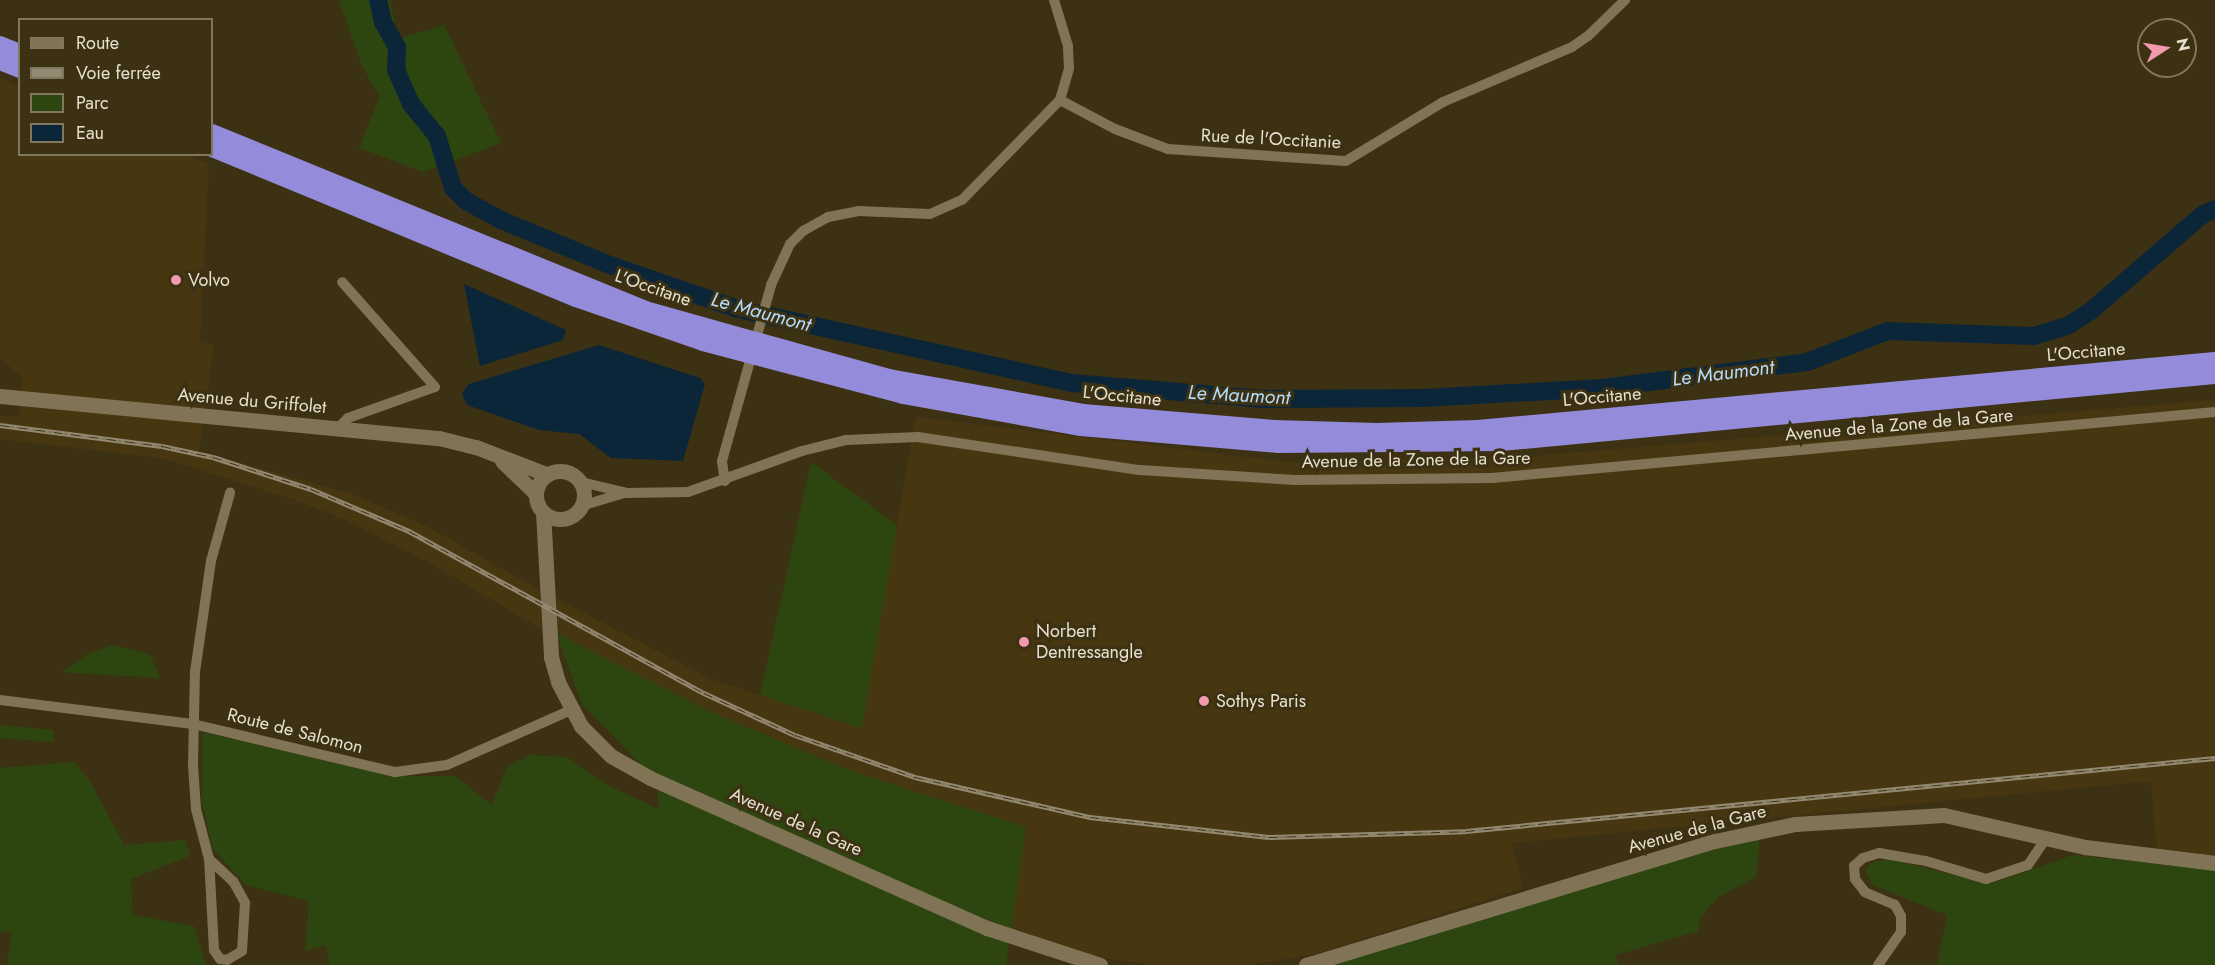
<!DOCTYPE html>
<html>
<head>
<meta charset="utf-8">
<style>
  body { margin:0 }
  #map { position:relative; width:2215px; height:965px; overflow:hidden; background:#3d3114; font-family:Jost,sans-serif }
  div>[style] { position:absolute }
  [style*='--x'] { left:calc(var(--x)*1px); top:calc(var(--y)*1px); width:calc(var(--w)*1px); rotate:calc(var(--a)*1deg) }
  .built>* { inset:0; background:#473711 }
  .green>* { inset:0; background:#2d460f }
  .water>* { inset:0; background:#0b2639 }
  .river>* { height:18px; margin:-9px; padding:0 9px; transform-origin:9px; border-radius:9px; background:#0b2639 }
  .street>* { height:10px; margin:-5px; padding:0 5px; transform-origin:5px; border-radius:5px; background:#817355 }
  .secondary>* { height:15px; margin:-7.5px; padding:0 7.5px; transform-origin:7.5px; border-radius:7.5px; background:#817355 }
  .secondary>.ring { margin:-7.5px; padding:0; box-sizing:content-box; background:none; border:15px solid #817355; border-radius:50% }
  .highway>* { height:18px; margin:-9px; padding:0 9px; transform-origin:9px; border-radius:9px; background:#948cdb }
  .rail>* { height:5px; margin-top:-2.5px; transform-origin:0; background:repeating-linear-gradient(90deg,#3d3114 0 9px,#938972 0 18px); box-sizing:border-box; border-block:2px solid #938972 }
  .dots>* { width:16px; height:16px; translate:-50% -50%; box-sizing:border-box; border:3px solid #3d3114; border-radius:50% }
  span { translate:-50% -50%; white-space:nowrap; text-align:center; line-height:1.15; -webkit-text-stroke:6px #3d3114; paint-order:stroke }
  .street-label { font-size:18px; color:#e7e0cf }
  .poi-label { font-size:18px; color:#e7e0cf }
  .left { translate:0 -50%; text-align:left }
  .water-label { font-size:20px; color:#b3dbfa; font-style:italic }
  .legend { position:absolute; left:18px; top:18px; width:195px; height:138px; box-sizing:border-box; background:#3d3114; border:2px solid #81775f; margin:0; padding:8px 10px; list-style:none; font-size:18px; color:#e7e0cf }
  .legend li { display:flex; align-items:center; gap:12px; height:30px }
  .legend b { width:30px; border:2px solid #81775f }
  .north { position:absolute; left:2137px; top:18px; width:60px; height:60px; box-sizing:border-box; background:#3d3114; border:2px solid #81775f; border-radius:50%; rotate:78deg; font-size:16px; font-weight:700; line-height:24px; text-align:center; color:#e7e0cf }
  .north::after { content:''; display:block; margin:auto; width:21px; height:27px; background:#f29aad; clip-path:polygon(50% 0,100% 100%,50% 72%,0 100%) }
</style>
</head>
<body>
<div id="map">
  <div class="built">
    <div style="clip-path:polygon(0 78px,19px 86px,20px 154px,186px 155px,209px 164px,200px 342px,214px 346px,199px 451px,352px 494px,428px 527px,540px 590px,541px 629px,432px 564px,346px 520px,290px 498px,161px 458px,0 439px,0 416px,19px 417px,22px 377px,0 358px)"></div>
    <div style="clip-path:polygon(2215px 400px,2215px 857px,2157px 848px,2151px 781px,1512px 843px,1523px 888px,1315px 954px,1249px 965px,1152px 965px,1087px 955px,1009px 927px,1026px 827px,854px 772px,711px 712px,556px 633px,557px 599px,711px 679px,861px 728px,916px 417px,1296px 463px,1531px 456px)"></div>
  </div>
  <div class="green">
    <div style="clip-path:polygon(339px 0,390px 0,398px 39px,444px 25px,501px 143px,423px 172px,359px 148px,380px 97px,361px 64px)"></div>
    <div style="clip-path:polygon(811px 462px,897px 525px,862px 728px,760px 695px)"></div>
    <div style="clip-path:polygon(556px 633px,711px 712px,854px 772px,1026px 827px,1006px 965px,330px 965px,326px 945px,305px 951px,309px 901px,246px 885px,213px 849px,202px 802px,202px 735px,206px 733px,393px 776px,455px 776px,492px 805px,507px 767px,529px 755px,567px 757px,611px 787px,659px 809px,657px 781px,582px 704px)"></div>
    <div style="clip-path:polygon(113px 645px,150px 654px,160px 678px,61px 672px,89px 654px)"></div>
    <div style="clip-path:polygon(0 725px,53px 730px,54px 742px,0 738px)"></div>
    <div style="clip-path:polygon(74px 762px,90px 781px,124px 845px,185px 840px,190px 856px,131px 879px,133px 915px,194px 926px,206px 965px,7px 965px,12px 932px,0 931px,0 768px)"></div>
    <div style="clip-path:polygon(1760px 835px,1756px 877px,1718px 897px,1700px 918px,1698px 931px,1616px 955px,1618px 965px,1333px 965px)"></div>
    <div style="clip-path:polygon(2073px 855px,2215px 870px,2215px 965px,1937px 965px,1947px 915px,1872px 885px,1865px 869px,1873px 862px,1890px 859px,1990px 884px)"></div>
  </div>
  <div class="water">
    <div style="clip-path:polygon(464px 284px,566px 330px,563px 340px,480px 366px)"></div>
    <div style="clip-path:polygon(599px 345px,700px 378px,705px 384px,683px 461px,611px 458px,579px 434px,539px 430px,467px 405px,462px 394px,469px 384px)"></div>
  </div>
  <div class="river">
    <div style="--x:378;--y:0;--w:23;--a:77"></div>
    <div style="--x:383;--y:22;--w:29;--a:61"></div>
    <div style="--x:397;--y:47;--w:23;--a:92"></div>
    <div style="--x:396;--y:70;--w:37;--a:66"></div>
    <div style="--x:411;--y:104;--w:41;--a:50.9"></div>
    <div style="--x:437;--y:136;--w:54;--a:72.9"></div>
    <div style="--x:453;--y:188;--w:18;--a:45"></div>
    <div style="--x:466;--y:201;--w:42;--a:28.4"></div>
    <div style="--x:503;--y:221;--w:116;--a:22.4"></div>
    <div style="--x:610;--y:265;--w:135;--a:19"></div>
    <div style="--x:738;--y:309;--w:343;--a:12.5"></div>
    <div style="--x:1073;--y:383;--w:191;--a:4.8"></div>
    <div style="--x:1263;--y:399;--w:161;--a:-0.4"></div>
    <div style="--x:1424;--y:398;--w:178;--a:-3.2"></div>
    <div style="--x:1602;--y:388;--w:207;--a:-7.2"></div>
    <div style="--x:1807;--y:362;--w:87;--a:-20.9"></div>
    <div style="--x:1888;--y:331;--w:146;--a:2"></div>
    <div style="--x:2034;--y:336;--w:37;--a:-17"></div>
    <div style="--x:2069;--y:325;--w:27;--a:-33"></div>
    <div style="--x:2092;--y:310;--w:145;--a:-40.8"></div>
    <div style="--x:2202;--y:215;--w:14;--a:-25"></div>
  </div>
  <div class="street">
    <div style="--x:1060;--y:100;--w:62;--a:27.8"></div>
    <div style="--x:1115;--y:129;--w:57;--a:20.7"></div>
    <div style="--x:1168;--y:149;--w:178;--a:3.9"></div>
    <div style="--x:1346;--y:161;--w:114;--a:-31.3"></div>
    <div style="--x:1443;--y:102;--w:140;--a:-23.1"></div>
    <div style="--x:1572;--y:47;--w:19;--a:-35"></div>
    <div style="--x:1588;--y:36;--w:52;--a:-44.2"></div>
    <div style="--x:338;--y:428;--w:14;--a:-45"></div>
    <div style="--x:348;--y:418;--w:92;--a:-19.6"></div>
    <div style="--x:435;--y:387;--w:140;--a:-131.5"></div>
    <div style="--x:725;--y:481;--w:20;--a:-99"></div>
    <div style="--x:722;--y:461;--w:183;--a:-74.4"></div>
    <div style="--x:771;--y:285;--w:45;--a:-65.1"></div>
    <div style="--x:790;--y:244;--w:18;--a:-45"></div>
    <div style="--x:803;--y:231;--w:29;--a:-29"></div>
    <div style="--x:828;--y:217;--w:31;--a:-11"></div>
    <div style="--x:858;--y:211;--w:72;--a:2.4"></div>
    <div style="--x:930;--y:214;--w:35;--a:-24"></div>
    <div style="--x:962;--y:200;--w:140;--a:-45.6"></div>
    <div style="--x:1060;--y:100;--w:33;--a:-74"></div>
    <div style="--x:1069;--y:68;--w:22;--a:-93"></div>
    <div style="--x:1068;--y:46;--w:48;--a:-106.9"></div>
    <div style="--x:581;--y:482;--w:47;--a:13.4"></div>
    <div style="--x:627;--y:493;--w:61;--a:-0.9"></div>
    <div style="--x:688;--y:492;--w:121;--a:-19.8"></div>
    <div style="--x:802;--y:451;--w:45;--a:-14"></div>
    <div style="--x:846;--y:440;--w:72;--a:-2.4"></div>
    <div style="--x:918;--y:437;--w:224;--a:8.5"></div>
    <div style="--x:1140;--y:470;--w:156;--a:3.7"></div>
    <div style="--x:1296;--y:480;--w:196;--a:-0.6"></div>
    <div style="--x:1492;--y:478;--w:726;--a:-5.22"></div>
    <div style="--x:581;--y:506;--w:45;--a:-16.8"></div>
    <div style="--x:0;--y:700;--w:194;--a:7.1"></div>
    <div style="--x:193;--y:724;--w:208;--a:13.4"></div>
    <div style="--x:395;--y:772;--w:52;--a:-7.7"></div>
    <div style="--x:447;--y:765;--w:136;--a:-23.9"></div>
    <div style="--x:209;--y:859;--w:33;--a:43"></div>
    <div style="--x:233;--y:881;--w:25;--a:61"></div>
    <div style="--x:245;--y:903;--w:48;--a:93.6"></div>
    <div style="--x:242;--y:951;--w:17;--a:149"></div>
    <div style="--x:227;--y:960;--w:7;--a:-172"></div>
    <div style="--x:220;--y:959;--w:11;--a:-124"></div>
    <div style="--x:214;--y:950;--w:91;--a:-93.1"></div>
    <div style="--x:209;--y:859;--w:52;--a:-104.6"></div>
    <div style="--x:196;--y:809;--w:44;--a:-93.9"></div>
    <div style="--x:193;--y:765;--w:93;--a:-88.8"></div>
    <div style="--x:195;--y:672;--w:112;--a:-81.8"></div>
    <div style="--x:211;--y:561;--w:71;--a:-74.4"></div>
    <div style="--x:1878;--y:965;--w:40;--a:-55.1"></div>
    <div style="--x:1901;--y:932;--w:16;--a:-90"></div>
    <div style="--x:1901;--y:916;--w:13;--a:-119"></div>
    <div style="--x:1895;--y:905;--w:33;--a:-157"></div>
    <div style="--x:1865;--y:892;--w:16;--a:-128"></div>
    <div style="--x:1855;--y:879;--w:13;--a:-94"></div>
    <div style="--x:1854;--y:866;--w:12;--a:-42"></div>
    <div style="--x:1863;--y:858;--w:17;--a:-17"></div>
    <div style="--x:1879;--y:853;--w:48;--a:9.7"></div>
    <div style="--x:1926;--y:861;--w:63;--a:16.7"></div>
    <div style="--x:1986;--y:879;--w:44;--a:-18.4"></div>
    <div style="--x:2028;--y:865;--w:32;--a:-56"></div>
  </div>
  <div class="secondary">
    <div style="--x:0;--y:396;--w:441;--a:5.5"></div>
    <div style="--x:439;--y:438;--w:38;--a:14"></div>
    <div style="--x:476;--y:447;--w:75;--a:21.1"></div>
    <div style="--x:502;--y:461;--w:47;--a:44.1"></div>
    <div class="ring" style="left:536px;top:471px;width:33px;height:33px"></div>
    <div style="--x:543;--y:512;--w:145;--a:86.8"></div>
    <div style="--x:551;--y:657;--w:26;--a:74"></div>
    <div style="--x:558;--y:682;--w:50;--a:62.4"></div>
    <div style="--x:581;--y:726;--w:42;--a:45"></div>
    <div style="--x:611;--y:756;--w:45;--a:29.4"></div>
    <div style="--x:650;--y:778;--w:369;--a:24"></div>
    <div style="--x:987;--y:928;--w:119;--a:18.1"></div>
    <div style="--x:1306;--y:965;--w:427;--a:-16.9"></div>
    <div style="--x:1715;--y:841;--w:82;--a:-12"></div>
    <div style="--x:1795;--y:824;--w:149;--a:-3.5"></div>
    <div style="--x:1944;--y:815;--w:145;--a:12.8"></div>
    <div style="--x:2085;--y:847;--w:131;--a:7"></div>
  </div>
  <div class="highway">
    <div style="--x:0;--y:45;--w:22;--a:22"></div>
    <div style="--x:0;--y:61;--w:22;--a:22"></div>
    <div style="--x:212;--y:133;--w:468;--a:22.2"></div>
    <div style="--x:645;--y:310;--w:253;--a:15.6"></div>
    <div style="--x:889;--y:378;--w:197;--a:10.2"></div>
    <div style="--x:1083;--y:413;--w:192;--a:4.8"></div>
    <div style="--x:1274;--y:429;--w:103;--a:1.7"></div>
    <div style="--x:1377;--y:432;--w:101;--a:-1.7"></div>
    <div style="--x:1478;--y:429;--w:740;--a:-5.27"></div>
    <div style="--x:212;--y:148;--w:394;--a:22.4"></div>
    <div style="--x:576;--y:298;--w:134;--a:19.1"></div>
    <div style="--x:703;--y:342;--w:207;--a:14.8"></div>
    <div style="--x:903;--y:395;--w:181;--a:10.2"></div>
    <div style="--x:1081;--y:427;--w:199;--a:4.9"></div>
    <div style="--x:1279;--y:444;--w:222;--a:-0.5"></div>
    <div style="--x:1501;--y:442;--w:717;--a:-5.36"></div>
  </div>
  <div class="rail">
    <div style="--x:0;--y:425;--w:163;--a:7.4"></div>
    <div style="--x:162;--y:446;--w:52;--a:12.2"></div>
    <div style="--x:213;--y:457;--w:103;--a:18.1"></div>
    <div style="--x:311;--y:489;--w:107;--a:23.2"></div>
    <div style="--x:409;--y:531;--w:337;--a:28.8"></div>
    <div style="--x:704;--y:693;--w:100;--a:24.8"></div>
    <div style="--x:795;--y:735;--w:127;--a:19.3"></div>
    <div style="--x:915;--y:777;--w:180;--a:12.9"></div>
    <div style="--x:1090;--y:817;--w:180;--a:6.4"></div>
    <div style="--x:1269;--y:837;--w:197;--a:-1.7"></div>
    <div style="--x:1466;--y:831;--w:753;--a:-5.57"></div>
  </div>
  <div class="dots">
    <div style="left:176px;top:280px;background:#f29aad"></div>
    <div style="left:1024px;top:642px;background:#f29aad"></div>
    <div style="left:1204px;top:701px;background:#f29aad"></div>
  </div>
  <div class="street-label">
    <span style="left:1271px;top:139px;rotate:3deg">Rue de l'Occitanie</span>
    <span style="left:653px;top:288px;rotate:19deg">L'Occitane</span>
    <span style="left:2086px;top:352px;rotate:-5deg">L'Occitane</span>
    <span style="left:1122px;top:396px;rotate:6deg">L'Occitane</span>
    <span style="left:1602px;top:397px;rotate:-5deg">L'Occitane</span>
    <span style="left:252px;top:401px;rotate:5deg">Avenue du Griffolet</span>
    <span style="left:1899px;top:425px;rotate:-5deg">Avenue de la Zone de la Gare</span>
    <span style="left:1416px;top:460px;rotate:-1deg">Avenue de la Zone de la Gare</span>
    <span style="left:295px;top:731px;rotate:14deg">Route de Salomon</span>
    <span style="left:796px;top:822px;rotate:24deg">Avenue de la Gare</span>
    <span style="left:1697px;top:829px;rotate:-15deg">Avenue de la Gare</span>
  </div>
  <div class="poi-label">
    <span class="left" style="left:188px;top:280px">Volvo</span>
    <span class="left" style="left:1036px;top:642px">Norbert<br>Dentressangle</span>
    <span class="left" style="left:1216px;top:701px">Sothys Paris</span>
  </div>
  <div class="water-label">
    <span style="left:761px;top:312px;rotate:15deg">Le Maumont</span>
    <span style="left:1723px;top:373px;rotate:-7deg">Le Maumont</span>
    <span style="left:1239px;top:395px;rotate:3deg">Le Maumont</span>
  </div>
  <ul class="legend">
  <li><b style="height:8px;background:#817355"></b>Route</li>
  <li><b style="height:8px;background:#938972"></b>Voie ferrée</li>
  <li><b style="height:16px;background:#2d460f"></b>Parc</li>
  <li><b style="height:16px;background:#0b2639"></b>Eau</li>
  </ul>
  <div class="north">N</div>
</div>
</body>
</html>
